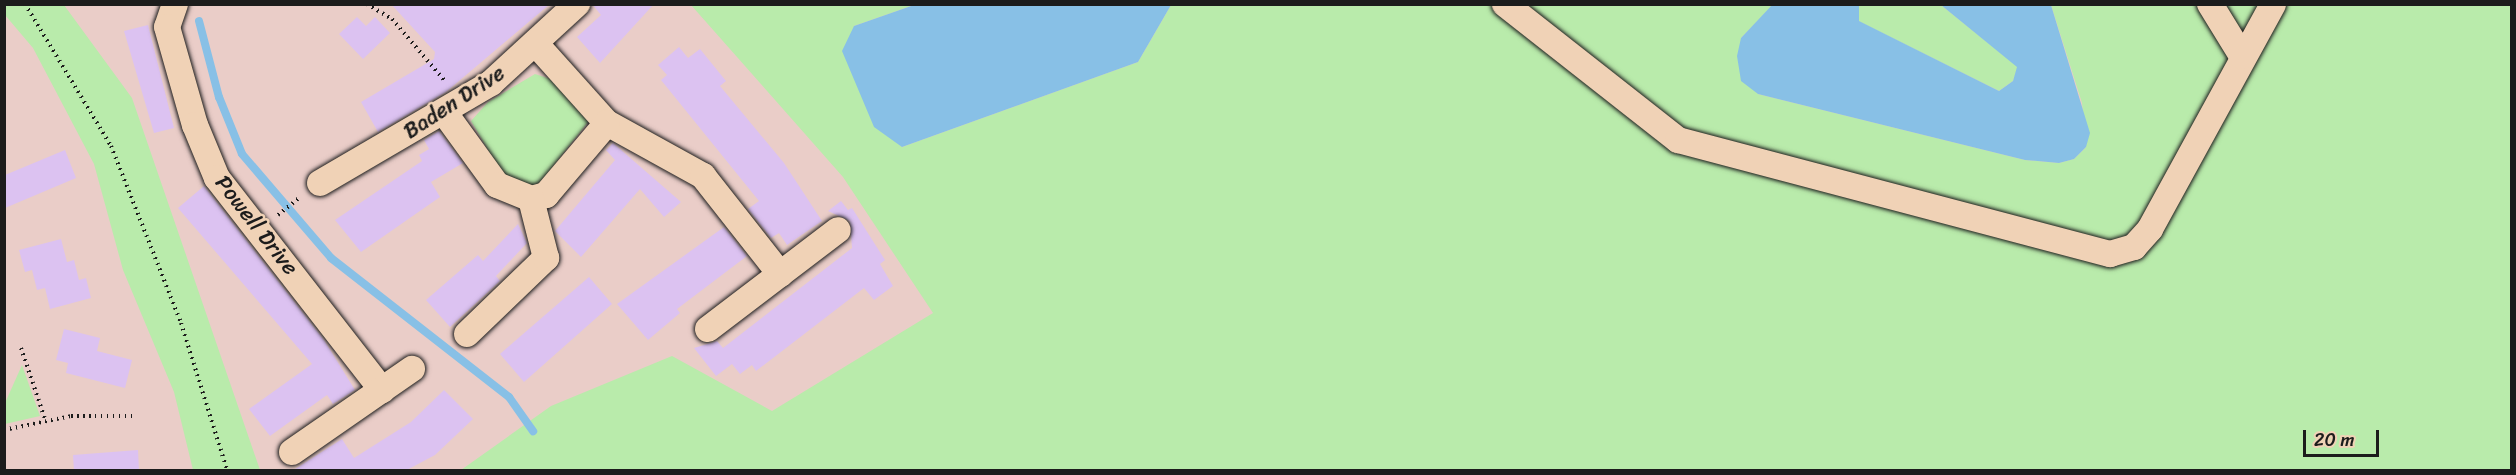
<!DOCTYPE html>
<html>
<head>
<meta charset="utf-8">
<style>
  body { margin:0 }
  #map { position:relative; width:2516px; height:475px; overflow:hidden; background:#eacdc8; font-family:Sriracha,sans-serif }
  div>[style] { position:absolute }
  [style*='--x'] { left:calc(var(--x)*1px); top:calc(var(--y)*1px); width:calc(var(--w)*1px); rotate:calc(var(--a)*1deg) }
  .green>* { inset:0; background:#b9ebab }
  .water>* { inset:0; background:#88c0e6 }
  .stream>* { height:8px; margin:-4px; padding:0 4px; transform-origin:4px; border-radius:4px; background:#88c0e6 }
  .building>* { inset:0; background:#dcc2f1 }
  .path>* { height:4px; margin-top:-2px; transform-origin:0; background:repeating-linear-gradient(90deg,#1c1c1c 0 1.5px,transparent 0 6px) }
  .roads { filter:drop-shadow(0 0 2px #1c1c1c) drop-shadow(0 0 2px #1c1c1c) }
  .minor>* { height:26px; margin:-13px; padding:0 13px; transform-origin:13px; border-radius:13px; background:#f0d2b6 }
  span { translate:-50% -50%; white-space:nowrap; text-align:center; line-height:1.15; -webkit-text-stroke:5px #f0d2b6; paint-order:stroke }
  .street-label { font-size:22px; color:#1c1c1c }
  .frame { position:absolute; inset:0; border:6px solid #1c1c1c; pointer-events:none }
  .scale { position:absolute; left:2303px; top:430px; width:76px; height:27px; box-sizing:border-box; border:3px solid #1c1c1c; border-top:0; padding-left:8px; font-size:18px; line-height:21px; white-space:nowrap; color:#1c1c1c; -webkit-text-stroke:4px #f0d2b6; paint-order:stroke }
</style>
</head>
<body>
<div id="map">
  <div class="green">
    <div style="clip-path:polygon(4px 5px,64px 5px,132px 98px,260px 470px,193px 470px,174px 392px,123px 270px,94px 164px,33px 48px,5px 15px)"></div>
    <div style="clip-path:polygon(691px 5px,914px 5px,854px 26px,902px 147px,1138px 62px,1171px 5px,1773px 5px,1741px 38px,1758px 94px,2025px 160px,2059px 163px,2074px 159px,2086px 147px,2082px 103px,2051px 5px,2511px 5px,2511px 470px,461px 470px,551px 406px,672px 356px,772px 411px,933px 313px,843px 177px)"></div>
    <div style="clip-path:polygon(1859px 5px,1941px 5px,2018px 67px,2013px 81px,1999px 91px,1858px 21px)"></div>
    <div style="clip-path:polygon(535px 74px,554px 80px,589px 121px,534px 190px,504px 177px,471px 121px,488px 102px)"></div>
    <div style="clip-path:polygon(22px 365px,40px 416px,5px 424px,5px 403px)"></div>
  </div>
  <div class="water">
    <div style="clip-path:polygon(1773px 4px,1859px 5px,1859px 21px,1999px 91px,2013px 81px,2017px 67px,1941px 5px,2051px 5px,2090px 133px,2086px 147px,2074px 159px,2059px 163px,2025px 160px,1758px 94px,1741px 81px,1737px 56px,1741px 38px)"></div>
    <div style="clip-path:polygon(914px 5px,914px 4px,1171px 5px,1138px 62px,902px 147px,874px 127px,842px 51px,854px 26px)"></div>
  </div>
  <div class="stream">
    <div style="--x:199;--y:21;--w:79;--a:75.3"></div>
    <div style="--x:219;--y:97;--w:61;--a:68"></div>
    <div style="--x:242;--y:154;--w:137;--a:49.4"></div>
    <div style="--x:331;--y:258;--w:226;--a:38"></div>
    <div style="--x:509;--y:397;--w:42;--a:54.8"></div>
  </div>
  <div class="building">
    <div style="clip-path:polygon(391px 4px,550px 4px,446px 92px,378px 132px,361px 102px,434px 59px,435px 52px)"></div>
    <div style="clip-path:polygon(592px 4px,654px 4px,600px 63px,577px 37px,601px 15px)"></div>
    <div style="clip-path:polygon(357px 17px,366px 26px,375px 17px,390px 33px,363px 59px,339px 34px)"></div>
    <div style="clip-path:polygon(148px 25px,174px 128px,154px 133px,124px 31px)"></div>
    <div style="clip-path:polygon(679px 47px,688px 58px,700px 49px,726px 81px,720px 86px,784px 163px,822px 221px,787px 245px,779px 233px,771px 238px,748px 209px,759px 201px,661px 80px,667px 75px,658px 65px)"></div>
    <div style="clip-path:polygon(439px 131px,463px 163px,431px 182px,440px 197px,361px 252px,335px 220px,422px 161px,419px 155px,429px 149px,424px 140px)"></div>
    <div style="clip-path:polygon(613px 143px,681px 202px,664px 217px,640px 189px,581px 257px,555px 231px,615px 160px,606px 150px)"></div>
    <div style="clip-path:polygon(65px 150px,76px 178px,5px 208px,5px 175px)"></div>
    <div style="clip-path:polygon(204px 186px,324px 340px,355px 390px,333px 404px,327px 395px,270px 436px,249px 409px,312px 364px,178px 208px)"></div>
    <div style="clip-path:polygon(841px 201px,848px 210px,852px 208px,885px 260px,880px 264px,893px 286px,874px 300px,864px 288px,756px 371px,752px 365px,740px 374px,732px 364px,716px 376px,694px 348px,717px 341px,723px 348px,852px 248px,850px 221px,828px 211px)"></div>
    <div style="clip-path:polygon(518px 224px,527px 243px,496px 276px,500px 281px,450px 327px,426px 300px,478px 255px,483px 261px)"></div>
    <div style="clip-path:polygon(724px 227px,747px 256px,677px 309px,680px 313px,648px 340px,617px 304px)"></div>
    <div style="clip-path:polygon(61px 239px,67px 262px,74px 260px,79px 280px,86px 278px,91px 298px,50px 309px,45px 288px,37px 290px,32px 270px,25px 272px,19px 250px)"></div>
    <div style="clip-path:polygon(589px 277px,612px 304px,524px 382px,500px 354px)"></div>
    <div style="clip-path:polygon(64px 329px,100px 338px,97px 351px,132px 360px,125px 388px,66px 373px,68px 363px,56px 360px)"></div>
    <div style="clip-path:polygon(444px 390px,473px 419px,435px 455px,405px 471px,292px 471px,342px 439px,354px 458px,411px 422px)"></div>
    <div style="clip-path:polygon(138px 450px,139px 471px,74px 471px,73px 455px)"></div>
  </div>
  <div class="path">
    <div style="--x:25;--y:4;--w:166;--a:58.8"></div>
    <div style="--x:111;--y:146;--w:190;--a:68.4"></div>
    <div style="--x:181;--y:323;--w:154;--a:72.6"></div>
    <div style="--x:367;--y:4;--w:29;--a:31"></div>
    <div style="--x:392;--y:19;--w:82;--a:49.5"></div>
    <div style="--x:278;--y:215;--w:28;--a:-39"></div>
    <div style="--x:21;--y:348;--w:75;--a:71.3"></div>
    <div style="--x:4;--y:430;--w:68;--a:-11.8"></div>
    <div style="--x:71;--y:416;--w:62;--a:0"></div>
  </div>
  <div class="roads">
    <div class="minor">
      <div style="--x:175;--y:4;--w:24;--a:109"></div>
      <div style="--x:167;--y:27;--w:102;--a:74.1"></div>
      <div style="--x:195;--y:125;--w:57;--a:67.5"></div>
      <div style="--x:217;--y:178;--w:269;--a:52.1"></div>
      <div style="--x:1505;--y:4;--w:220;--a:38.2"></div>
      <div style="--x:1678;--y:140;--w:447;--a:14.8"></div>
      <div style="--x:2110;--y:254;--w:25;--a:-16"></div>
      <div style="--x:2134;--y:247;--w:24;--a:-48"></div>
      <div style="--x:2150;--y:229;--w:256;--a:-61.3"></div>
      <div style="--x:2210;--y:4;--w:61;--a:58.4"></div>
      <div style="--x:536;--y:44;--w:106;--a:48.1"></div>
      <div style="--x:607;--y:123;--w:110;--a:28.9"></div>
      <div style="--x:703;--y:176;--w:125;--a:51.8"></div>
      <div style="--x:444;--y:112;--w:90;--a:54"></div>
      <div style="--x:497;--y:185;--w:37;--a:22"></div>
      <div style="--x:531;--y:199;--w:16;--a:-15"></div>
      <div style="--x:546;--y:195;--w:94;--a:-49.7"></div>
      <div style="--x:320;--y:183;--w:198;--a:-30.3"></div>
      <div style="--x:491;--y:83;--w:117;--a:-42.6"></div>
      <div style="--x:708;--y:329;--w:163;--a:-37.3"></div>
      <div style="--x:467;--y:334;--w:110;--a:-43.9"></div>
      <div style="--x:546;--y:258;--w:61;--a:-104.3"></div>
      <div style="--x:292;--y:452;--w:146;--a:-34.7"></div>
    </div>
  </div>
  <div class="street-label">
    <span style="left:454px;top:102px;rotate:-33deg">Baden Drive</span>
    <span style="left:257px;top:225px;rotate:52deg">Powell Drive</span>
  </div>
  <div class="frame"></div>
  <div class="scale">20 m</div>
</div>
</body>
</html>
